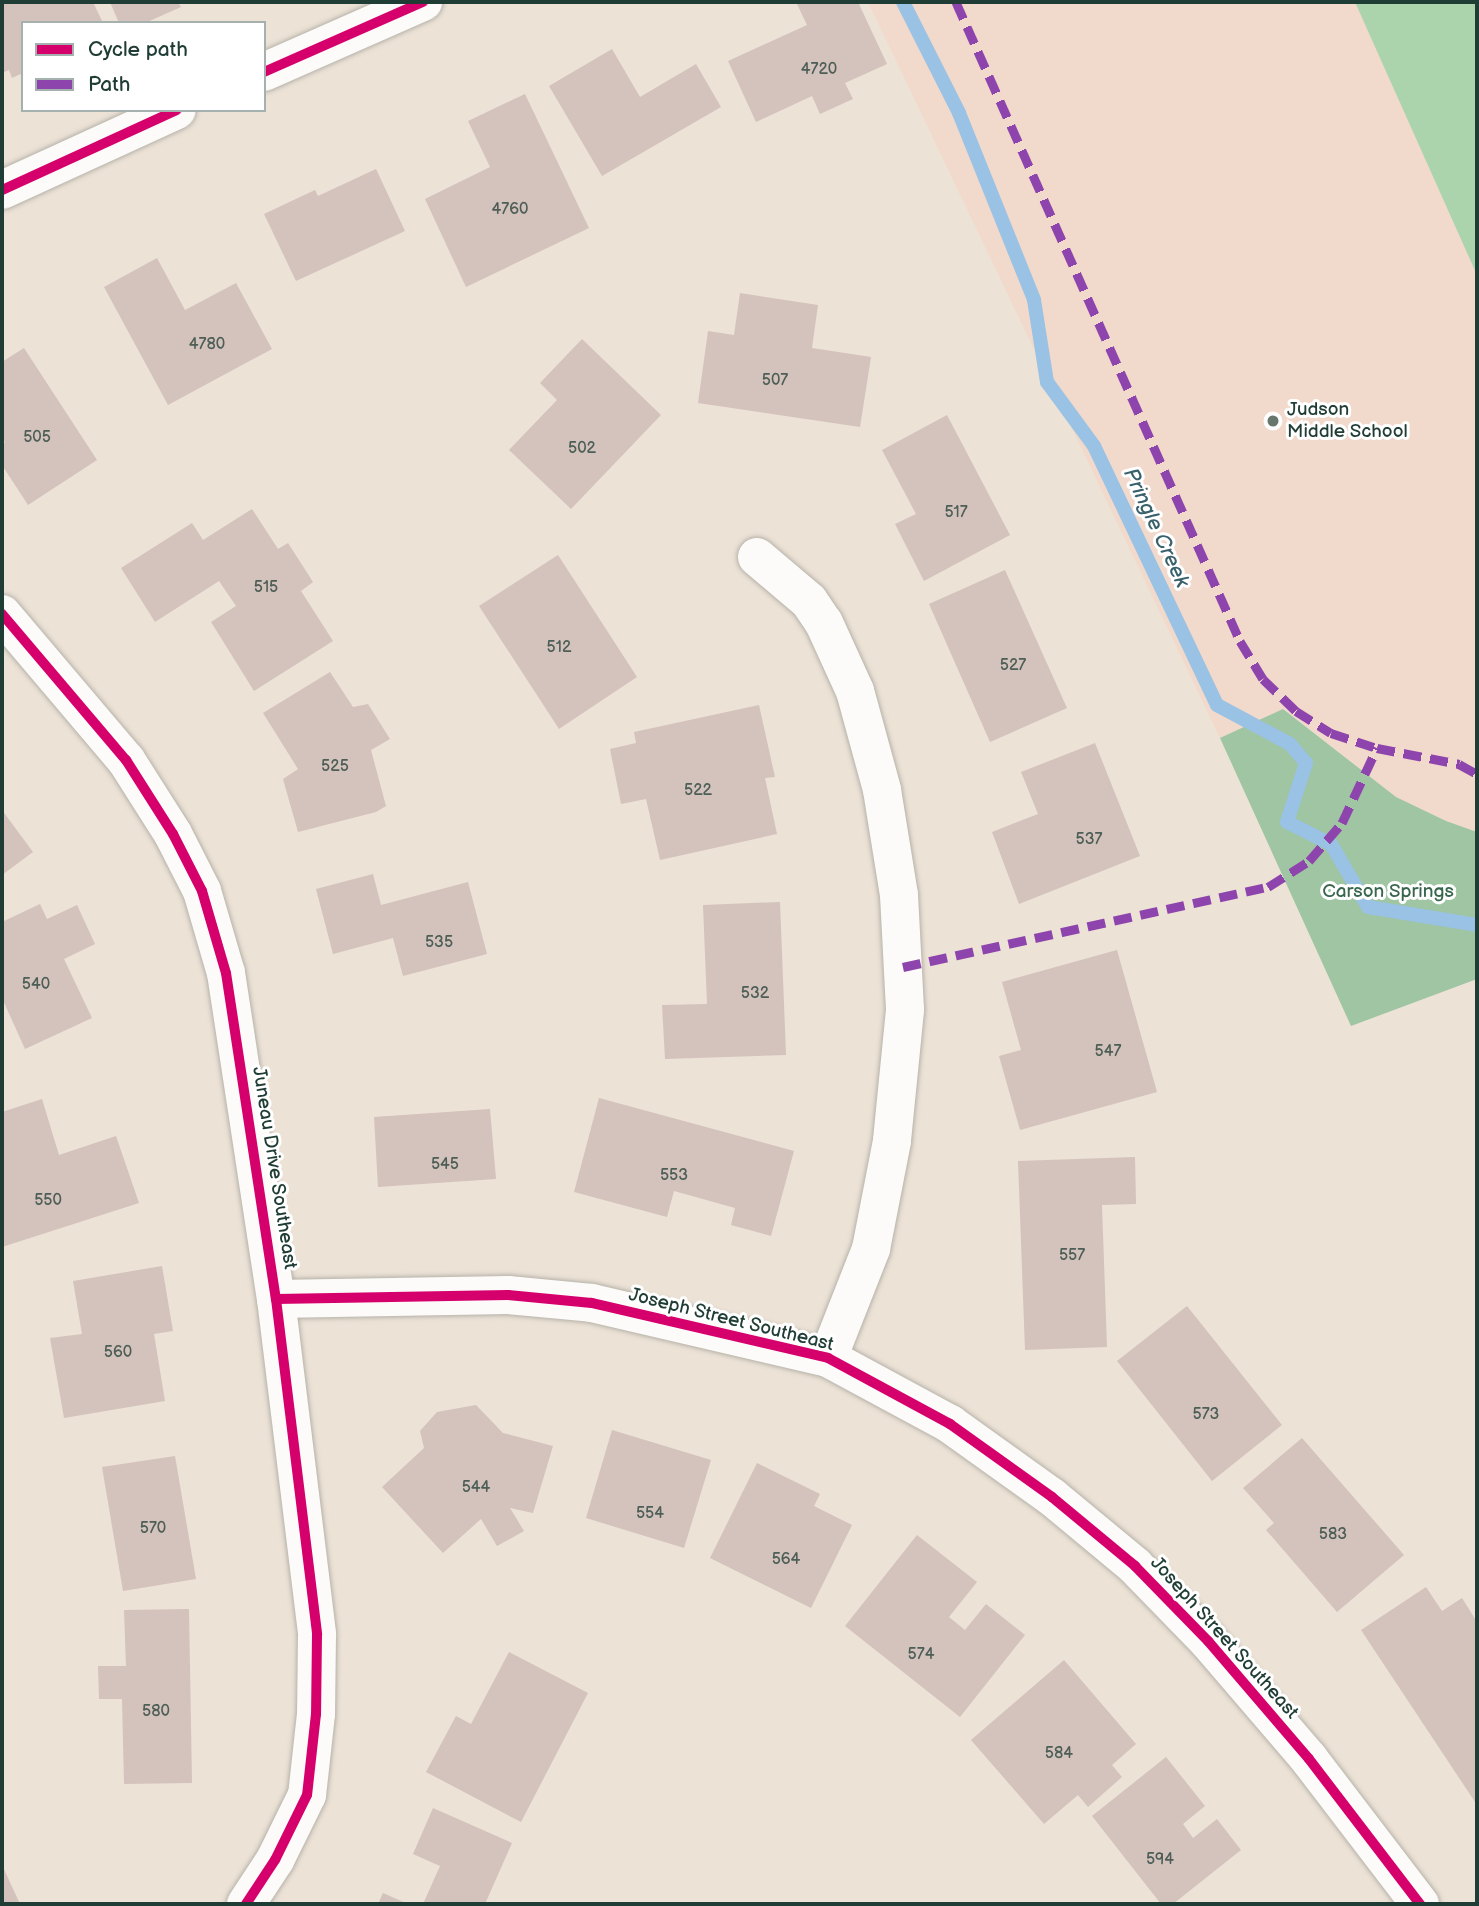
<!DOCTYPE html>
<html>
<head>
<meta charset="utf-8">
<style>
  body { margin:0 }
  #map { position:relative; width:1479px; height:1906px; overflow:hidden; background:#ece2d6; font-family:"Balsamiq Sans",sans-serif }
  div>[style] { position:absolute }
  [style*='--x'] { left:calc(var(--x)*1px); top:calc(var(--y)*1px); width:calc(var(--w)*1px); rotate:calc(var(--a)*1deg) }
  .built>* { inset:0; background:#f1d9cb }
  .green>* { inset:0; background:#abd4ad }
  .forest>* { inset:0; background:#9fc5a2 }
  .stream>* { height:14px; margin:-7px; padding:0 7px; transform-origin:7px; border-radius:7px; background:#99c2e4 }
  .building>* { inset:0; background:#d4c2bc }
  .roads { filter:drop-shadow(0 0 2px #b6b2a9) drop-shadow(0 0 2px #b6b2a9) }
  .street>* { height:38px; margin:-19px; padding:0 19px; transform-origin:19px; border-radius:19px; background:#fcfbf9 }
  .quiet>* { height:9px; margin-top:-4.5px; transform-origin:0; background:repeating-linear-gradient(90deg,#8e44ad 0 18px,transparent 0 27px) }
  .cycleway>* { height:10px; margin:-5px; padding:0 5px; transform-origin:5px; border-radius:5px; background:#d6006c }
  .dots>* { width:19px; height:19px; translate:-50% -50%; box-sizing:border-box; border:4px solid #fff; border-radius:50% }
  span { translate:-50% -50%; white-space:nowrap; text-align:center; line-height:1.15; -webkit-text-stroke:6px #fff; paint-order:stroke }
  .number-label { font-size:16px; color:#4c5e56 }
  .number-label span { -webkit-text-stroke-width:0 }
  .poi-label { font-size:19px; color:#1f3d34 }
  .left { translate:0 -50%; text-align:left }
  .park-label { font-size:19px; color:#39674e }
  .street-label { font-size:19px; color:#1f3d34 }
  .water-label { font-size:21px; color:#39616b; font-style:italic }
  .frame { position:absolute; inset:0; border:4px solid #1f3d34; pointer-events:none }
  .legend { position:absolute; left:21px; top:21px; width:245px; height:91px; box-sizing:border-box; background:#fff; border:2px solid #a5b1ae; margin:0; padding:9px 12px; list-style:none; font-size:21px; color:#1f3d34 }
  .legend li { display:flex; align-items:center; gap:14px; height:35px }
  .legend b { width:35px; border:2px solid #a5b1ae }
</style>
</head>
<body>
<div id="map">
  <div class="built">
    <div style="clip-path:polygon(868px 2px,1477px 2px,1477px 832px,1446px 821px,1396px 797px,1284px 709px,1220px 738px)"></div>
  </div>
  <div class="green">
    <div style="clip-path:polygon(1355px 2px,1477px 2px,1477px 275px)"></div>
  </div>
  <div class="forest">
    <div style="clip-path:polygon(1283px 709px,1396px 797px,1446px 821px,1477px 832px,1477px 979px,1351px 1026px,1220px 738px)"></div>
  </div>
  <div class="stream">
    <div style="--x:903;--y:2;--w:124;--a:63.2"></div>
    <div style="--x:959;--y:113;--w:201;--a:68.1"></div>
    <div style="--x:1034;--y:300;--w:83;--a:81"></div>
    <div style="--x:1047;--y:382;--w:79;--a:53.7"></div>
    <div style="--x:1094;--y:446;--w:287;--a:64.6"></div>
    <div style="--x:1217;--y:705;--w:83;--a:28.1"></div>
    <div style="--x:1290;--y:744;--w:25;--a:50"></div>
    <div style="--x:1306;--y:763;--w:62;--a:107.9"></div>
    <div style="--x:1287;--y:822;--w:49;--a:26.6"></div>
    <div style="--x:1331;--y:844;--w:73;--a:59.6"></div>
    <div style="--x:1368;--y:907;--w:110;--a:9.4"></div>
  </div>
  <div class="building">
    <div style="clip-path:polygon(6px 2px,93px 2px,103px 23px,23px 23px,23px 73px,12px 78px,9px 70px,2px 73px,2px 4px)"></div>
    <div style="clip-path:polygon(110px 2px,178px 2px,181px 7px,145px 23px,119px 23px)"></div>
    <div style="clip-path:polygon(796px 2px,858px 2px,887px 64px,845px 83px,853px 99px,820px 114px,812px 96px,756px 122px,728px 61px,807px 25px)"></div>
    <div style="clip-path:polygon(612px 49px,640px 97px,696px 64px,721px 107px,602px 176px,549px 86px)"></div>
    <div style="clip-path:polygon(525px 94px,589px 228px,466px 287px,425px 199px,490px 167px,468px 121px)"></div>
    <div style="clip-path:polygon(376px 169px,405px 231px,296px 281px,264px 214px,315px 190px,318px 196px)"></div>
    <div style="clip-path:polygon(157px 258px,185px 310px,236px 283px,272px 349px,168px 405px,104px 287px)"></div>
    <div style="clip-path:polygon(740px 293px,818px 305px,812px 348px,871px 357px,860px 427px,698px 403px,708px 331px,734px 335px)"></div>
    <div style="clip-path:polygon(582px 339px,661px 415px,571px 509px,509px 450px,557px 400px,540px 383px)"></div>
    <div style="clip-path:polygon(24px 348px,97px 460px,28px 505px,2px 465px,2px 445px,5px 442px,2px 437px,2px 362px)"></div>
    <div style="clip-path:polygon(947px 415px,1010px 535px,924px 581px,895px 524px,916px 514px,882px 450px)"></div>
    <div style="clip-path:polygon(252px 509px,278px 549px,288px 543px,313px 582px,301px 591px,333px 641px,254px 691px,211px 622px,236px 606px,219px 581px,155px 622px,121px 568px,192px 523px,203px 540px)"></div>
    <div style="clip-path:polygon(558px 555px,637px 677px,559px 729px,479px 606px)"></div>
    <div style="clip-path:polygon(1005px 570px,1067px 708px,990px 742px,929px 604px)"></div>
    <div style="clip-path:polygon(330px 672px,353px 707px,368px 704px,390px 739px,371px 750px,386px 806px,376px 812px,298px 832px,283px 779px,298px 769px,263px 713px)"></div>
    <div style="clip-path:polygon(759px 705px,775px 777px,765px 778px,777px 834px,660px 860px,646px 799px,621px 804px,610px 749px,636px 743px,634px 732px)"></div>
    <div style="clip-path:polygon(1095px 743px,1140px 856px,1019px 904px,992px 832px,1038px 814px,1021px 772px)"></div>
    <div style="clip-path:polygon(2px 810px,33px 852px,2px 875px)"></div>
    <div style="clip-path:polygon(373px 874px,381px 905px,468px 882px,487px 954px,403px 976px,393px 938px,333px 954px,316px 889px)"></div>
    <div style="clip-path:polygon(780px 902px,786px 1055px,665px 1059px,662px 1005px,707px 1004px,703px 905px)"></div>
    <div style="clip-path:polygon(40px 904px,47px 919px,77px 905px,95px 944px,64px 959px,92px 1018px,25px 1049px,2px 998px,2px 922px)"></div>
    <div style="clip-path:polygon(1117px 950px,1157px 1092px,1020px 1130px,999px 1056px,1021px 1050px,1002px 982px)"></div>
    <div style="clip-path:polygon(599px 1098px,794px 1151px,771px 1236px,731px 1225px,735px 1208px,674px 1191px,667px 1217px,574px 1192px)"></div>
    <div style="clip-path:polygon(42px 1099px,59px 1155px,116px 1136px,139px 1203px,2px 1247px,2px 1112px)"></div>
    <div style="clip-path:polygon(490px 1109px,496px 1179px,378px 1187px,374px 1117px)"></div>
    <div style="clip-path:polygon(1135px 1157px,1136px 1204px,1102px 1205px,1107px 1347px,1025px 1350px,1018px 1161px)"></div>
    <div style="clip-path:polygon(162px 1266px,173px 1331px,154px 1334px,165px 1401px,64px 1418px,50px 1338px,82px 1334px,73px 1281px)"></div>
    <div style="clip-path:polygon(1187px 1306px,1282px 1425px,1212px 1481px,1117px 1361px)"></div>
    <div style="clip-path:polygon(476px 1405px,503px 1433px,553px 1446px,533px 1513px,510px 1508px,524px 1531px,497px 1546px,481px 1519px,443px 1553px,382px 1487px,424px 1448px,420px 1431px,437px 1412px)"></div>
    <div style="clip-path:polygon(612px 1430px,711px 1460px,684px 1548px,586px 1518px)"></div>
    <div style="clip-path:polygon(1302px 1438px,1404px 1555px,1337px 1612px,1266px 1530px,1274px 1523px,1243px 1488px)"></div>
    <div style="clip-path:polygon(175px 1456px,196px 1579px,123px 1591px,102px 1467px)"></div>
    <div style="clip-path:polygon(757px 1463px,820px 1494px,814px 1506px,852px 1525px,811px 1608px,710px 1558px)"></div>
    <div style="clip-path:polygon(917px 1535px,977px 1582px,949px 1617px,965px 1630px,986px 1604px,1025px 1635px,960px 1717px,845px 1626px)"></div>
    <div style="clip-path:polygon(1426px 1587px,1442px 1611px,1462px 1598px,1477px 1622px,1477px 1805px,1361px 1630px)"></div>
    <div style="clip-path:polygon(189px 1609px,192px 1783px,124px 1784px,122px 1699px,99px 1699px,98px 1666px,126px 1666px,124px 1610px)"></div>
    <div style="clip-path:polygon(509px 1652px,588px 1693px,521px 1822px,426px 1772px,456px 1716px,471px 1724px)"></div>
    <div style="clip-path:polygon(1064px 1660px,1136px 1744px,1112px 1765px,1122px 1777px,1088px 1807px,1078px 1795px,1044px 1824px,971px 1740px)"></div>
    <div style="clip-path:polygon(1166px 1757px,1205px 1806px,1183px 1824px,1193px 1838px,1217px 1819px,1241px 1850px,1173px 1904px,1161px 1904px,1092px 1816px)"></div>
    <div style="clip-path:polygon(433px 1808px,512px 1843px,485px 1904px,423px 1904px,440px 1866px,413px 1854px)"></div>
    <div style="clip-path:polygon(2px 1865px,20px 1904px,2px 1904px)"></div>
    <div style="clip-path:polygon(383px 1893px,408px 1904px,378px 1904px)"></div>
  </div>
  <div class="roads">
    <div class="street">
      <div style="--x:264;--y:72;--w:174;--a:-23.8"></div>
      <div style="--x:2;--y:190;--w:192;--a:-24.6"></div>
      <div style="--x:757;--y:557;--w:68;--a:40.2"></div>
      <div style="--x:809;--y:601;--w:27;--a:56"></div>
      <div style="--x:824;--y:623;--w:75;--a:65.5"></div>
      <div style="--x:855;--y:691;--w:103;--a:74.7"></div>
      <div style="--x:882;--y:790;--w:106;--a:80.8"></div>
      <div style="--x:899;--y:895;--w:115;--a:87"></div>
      <div style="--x:905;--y:1010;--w:132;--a:95.7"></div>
      <div style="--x:892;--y:1141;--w:110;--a:101"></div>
      <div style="--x:871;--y:1249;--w:117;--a:111.5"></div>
      <div style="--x:2;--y:614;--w:192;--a:49.7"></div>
      <div style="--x:126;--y:760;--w:88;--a:57.6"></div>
      <div style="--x:173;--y:834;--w:64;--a:63"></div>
      <div style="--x:202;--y:891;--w:85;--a:73.7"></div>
      <div style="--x:226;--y:973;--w:330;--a:81.3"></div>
      <div style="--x:276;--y:1299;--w:338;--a:83"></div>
      <div style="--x:317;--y:1635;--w:79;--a:90.7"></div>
      <div style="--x:316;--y:1714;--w:81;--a:96.3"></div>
      <div style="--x:307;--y:1795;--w:72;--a:116.2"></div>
      <div style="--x:275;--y:1860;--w:53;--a:123.4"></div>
      <div style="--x:276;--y:1299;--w:232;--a:-1"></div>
      <div style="--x:508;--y:1295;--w:84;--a:5.4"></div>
      <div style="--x:592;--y:1303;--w:242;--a:13.1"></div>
      <div style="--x:828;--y:1358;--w:139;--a:28.4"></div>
      <div style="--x:950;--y:1424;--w:125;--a:35.6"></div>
      <div style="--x:1052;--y:1497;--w:108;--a:39.7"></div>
      <div style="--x:1135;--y:1566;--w:105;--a:45.8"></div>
      <div style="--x:1208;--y:1641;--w:155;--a:49.4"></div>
      <div style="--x:1309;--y:1759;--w:183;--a:52.6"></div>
    </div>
  </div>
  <div class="quiet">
    <div style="--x:956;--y:2;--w:699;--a:66.04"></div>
    <div style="--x:1240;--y:641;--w:44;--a:58.8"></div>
    <div style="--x:1263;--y:679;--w:46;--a:44.1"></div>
    <div style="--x:1296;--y:711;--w:41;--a:32.2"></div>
    <div style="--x:1331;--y:733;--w:48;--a:18.1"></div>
    <div style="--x:1377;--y:748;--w:84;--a:11"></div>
    <div style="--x:1459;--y:764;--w:21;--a:29"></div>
    <div style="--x:903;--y:967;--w:374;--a:-12.4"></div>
    <div style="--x:1268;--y:887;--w:49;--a:-32.4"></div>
    <div style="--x:1309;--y:861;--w:50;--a:-49"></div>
    <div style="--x:1342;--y:823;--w:83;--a:-65"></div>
  </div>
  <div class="cycleway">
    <div style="--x:264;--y:72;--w:174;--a:-23.8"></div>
    <div style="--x:2;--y:190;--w:192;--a:-24.6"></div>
    <div style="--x:2;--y:614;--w:192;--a:49.7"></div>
    <div style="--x:126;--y:760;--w:88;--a:57.6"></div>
    <div style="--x:173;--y:834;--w:64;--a:63"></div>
    <div style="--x:202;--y:891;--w:85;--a:73.7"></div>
    <div style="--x:226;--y:973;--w:330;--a:81.3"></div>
    <div style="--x:276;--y:1299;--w:338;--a:83"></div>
    <div style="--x:317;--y:1635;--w:79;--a:90.7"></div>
    <div style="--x:316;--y:1714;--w:81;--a:96.3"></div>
    <div style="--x:307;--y:1795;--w:72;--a:116.2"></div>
    <div style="--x:275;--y:1860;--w:53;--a:123.4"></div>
    <div style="--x:276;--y:1299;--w:232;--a:-1"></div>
    <div style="--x:508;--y:1295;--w:84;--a:5.4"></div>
    <div style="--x:592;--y:1303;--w:242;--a:13.1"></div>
    <div style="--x:828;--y:1358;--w:139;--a:28.4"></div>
    <div style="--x:950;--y:1424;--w:125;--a:35.6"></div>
    <div style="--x:1052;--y:1497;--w:108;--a:39.7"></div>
    <div style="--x:1135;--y:1566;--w:105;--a:45.8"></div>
    <div style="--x:1208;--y:1641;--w:155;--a:49.4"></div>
    <div style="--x:1309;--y:1759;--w:183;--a:52.6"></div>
  </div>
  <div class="dots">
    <div style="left:1273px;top:421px;background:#67776d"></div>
  </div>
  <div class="number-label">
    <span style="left:819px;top:70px">4720</span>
    <span style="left:510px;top:210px">4760</span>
    <span style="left:207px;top:345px">4780</span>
    <span style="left:775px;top:381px">507</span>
    <span style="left:37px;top:438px">505</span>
    <span style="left:582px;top:449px">502</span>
    <span style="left:956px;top:513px">517</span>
    <span style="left:266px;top:588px">515</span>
    <span style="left:559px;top:648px">512</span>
    <span style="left:1013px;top:666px">527</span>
    <span style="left:335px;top:767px">525</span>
    <span style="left:698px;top:791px">522</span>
    <span style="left:1089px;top:840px">537</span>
    <span style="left:439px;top:943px">535</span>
    <span style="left:36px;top:985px">540</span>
    <span style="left:755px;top:994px">532</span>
    <span style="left:1108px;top:1052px">547</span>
    <span style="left:445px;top:1165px">545</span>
    <span style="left:674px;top:1176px">553</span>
    <span style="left:48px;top:1201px">550</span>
    <span style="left:1072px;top:1256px">557</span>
    <span style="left:118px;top:1353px">560</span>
    <span style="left:1206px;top:1415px">573</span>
    <span style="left:476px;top:1488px">544</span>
    <span style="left:650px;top:1514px">554</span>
    <span style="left:153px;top:1529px">570</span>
    <span style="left:1333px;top:1535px">583</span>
    <span style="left:786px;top:1560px">564</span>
    <span style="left:921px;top:1655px">574</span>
    <span style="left:156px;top:1712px">580</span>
    <span style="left:1059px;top:1754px">584</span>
    <span style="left:1160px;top:1860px">594</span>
  </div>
  <div class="poi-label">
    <span class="left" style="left:1287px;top:421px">Judson<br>Middle School</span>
  </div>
  <div class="park-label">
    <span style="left:1388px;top:892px">Carson Springs</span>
  </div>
  <div class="street-label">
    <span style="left:274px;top:1168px;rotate:81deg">Juneau Drive Southeast</span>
    <span style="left:731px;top:1320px;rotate:14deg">Joseph Street Southeast</span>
    <span style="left:1224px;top:1638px;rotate:48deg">Joseph Street Southeast</span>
  </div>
  <div class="water-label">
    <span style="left:1156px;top:528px;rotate:65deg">Pringle Creek</span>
  </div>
  <div class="frame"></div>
  <ul class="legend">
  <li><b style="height:9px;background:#d6006c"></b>Cycle path</li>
  <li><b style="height:9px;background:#8e44ad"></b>Path</li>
  </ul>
</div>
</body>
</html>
